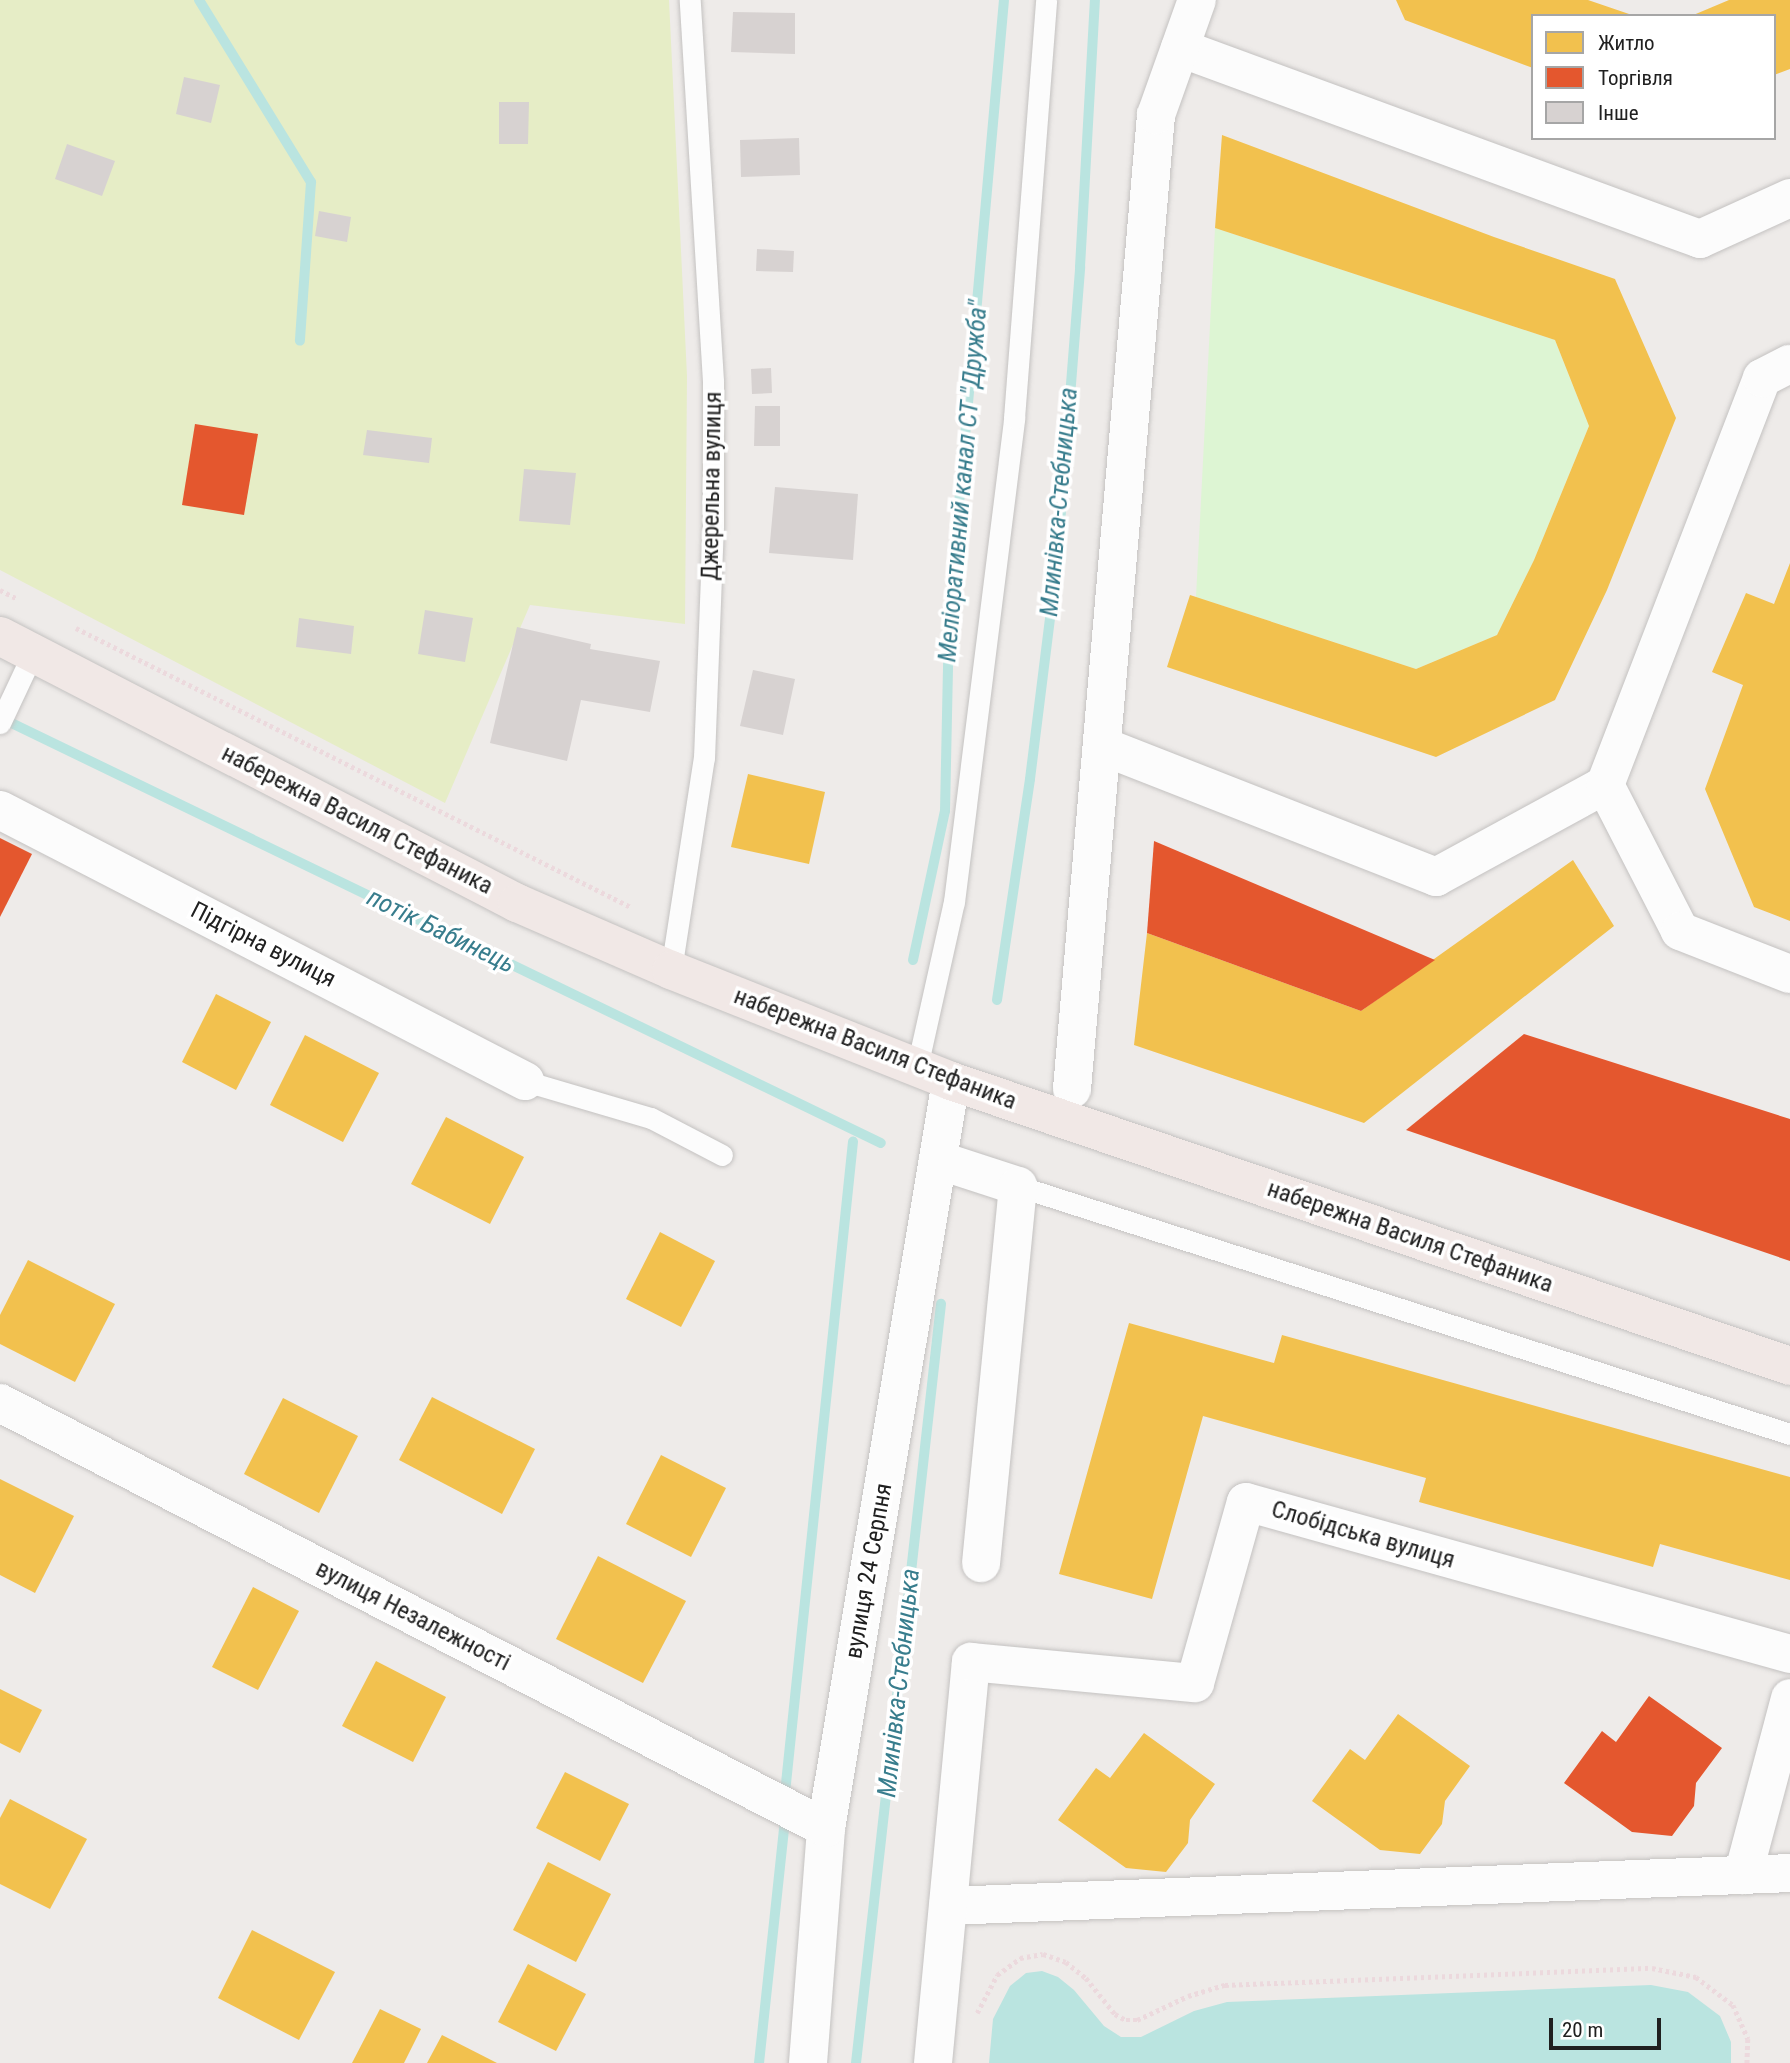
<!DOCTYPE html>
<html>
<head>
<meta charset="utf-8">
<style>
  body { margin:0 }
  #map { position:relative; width:1790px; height:2063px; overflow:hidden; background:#eeebe9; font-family:"Roboto Condensed",sans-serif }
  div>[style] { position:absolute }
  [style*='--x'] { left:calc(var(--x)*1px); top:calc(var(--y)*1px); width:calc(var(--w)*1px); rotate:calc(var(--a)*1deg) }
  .grass>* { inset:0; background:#e6edc6 }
  .park>* { inset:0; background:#ddf5d3 }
  .water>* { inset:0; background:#bae4e0 }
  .homes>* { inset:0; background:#f2c14e }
  .shops>* { inset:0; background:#e4572e }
  .stream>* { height:10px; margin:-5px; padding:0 5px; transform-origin:5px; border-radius:5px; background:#bae4e0 }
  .building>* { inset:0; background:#d7d2d1 }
  .path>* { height:4.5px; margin-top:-2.25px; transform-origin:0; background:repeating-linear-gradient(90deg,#ecd9dd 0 3.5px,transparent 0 7px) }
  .roads { filter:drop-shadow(0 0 2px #c4c2c1) drop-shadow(0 0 2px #c4c2c1) }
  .lane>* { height:21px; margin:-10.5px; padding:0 10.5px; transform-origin:10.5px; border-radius:10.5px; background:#fcfcfc }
  .street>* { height:38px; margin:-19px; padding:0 19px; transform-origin:19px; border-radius:19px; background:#fcfcfc }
  .primary>* { height:38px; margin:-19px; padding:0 19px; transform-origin:19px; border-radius:19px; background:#f1e8e6 }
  span { translate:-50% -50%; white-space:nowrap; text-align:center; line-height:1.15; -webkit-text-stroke:7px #fff; paint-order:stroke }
  .street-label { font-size:24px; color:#202020 }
  .water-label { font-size:26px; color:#387d8d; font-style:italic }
  .legend { position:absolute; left:1531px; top:14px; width:245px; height:126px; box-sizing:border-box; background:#fff; border:2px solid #a6a6a6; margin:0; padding:9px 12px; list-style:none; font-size:21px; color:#202020 }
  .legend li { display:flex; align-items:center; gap:14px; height:35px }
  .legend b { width:35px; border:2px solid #a6a6a6 }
  .scale { position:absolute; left:1549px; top:2018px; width:112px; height:32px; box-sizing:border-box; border:4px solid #202020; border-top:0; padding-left:9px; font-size:21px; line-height:24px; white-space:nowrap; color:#202020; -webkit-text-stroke:5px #fff; paint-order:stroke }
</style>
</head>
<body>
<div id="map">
  <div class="grass">
    <div style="clip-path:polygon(0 0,669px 0,687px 376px,685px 624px,530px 605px,445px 803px,0 570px)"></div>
  </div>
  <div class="park">
    <div style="clip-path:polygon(1215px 228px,1555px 340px,1589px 426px,1534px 560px,1497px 635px,1416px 669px,1196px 597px)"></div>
  </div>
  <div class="water">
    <div style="clip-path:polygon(1042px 1971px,1058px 1977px,1074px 1990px,1104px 2026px,1121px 2037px,1141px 2037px,1194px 2011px,1227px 2002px,1651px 1985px,1688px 1992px,1720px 2016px,1731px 2042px,1731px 2063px,989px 2063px,993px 2019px,1010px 1986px,1026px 1973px)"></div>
  </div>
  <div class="homes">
    <div style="clip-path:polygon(1396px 0,1588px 0,1632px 15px,1533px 16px,1533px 68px,1405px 20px)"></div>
    <div style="clip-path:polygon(1729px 0,1790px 0,1790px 69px,1774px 75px,1774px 16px,1691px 16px)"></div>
    <div style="clip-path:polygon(1222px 135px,1494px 237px,1615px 279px,1676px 418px,1607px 590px,1555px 700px,1436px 757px,1167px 667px,1190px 595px,1416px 669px,1497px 635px,1534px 560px,1589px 426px,1555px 340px,1215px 228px)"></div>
    <div style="clip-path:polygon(1790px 563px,1790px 921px,1754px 907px,1705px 789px,1743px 685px,1712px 672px,1746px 593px,1774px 604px)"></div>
    <div style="clip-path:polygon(748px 774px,825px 792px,809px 864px,731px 847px)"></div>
    <div style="clip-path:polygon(1573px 860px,1614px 926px,1364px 1123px,1134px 1045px,1147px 933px,1361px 1011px)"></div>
    <div style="clip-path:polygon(216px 994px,271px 1022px,236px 1090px,182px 1062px)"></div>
    <div style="clip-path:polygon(305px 1035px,379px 1073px,343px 1142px,270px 1105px)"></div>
    <div style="clip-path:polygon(446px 1117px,524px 1157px,490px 1224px,411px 1184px)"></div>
    <div style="clip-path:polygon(660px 1232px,715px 1261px,681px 1327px,626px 1299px)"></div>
    <div style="clip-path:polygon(28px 1260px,115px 1304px,75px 1382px,0 1344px,0 1315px)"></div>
    <div style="clip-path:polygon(1129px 1323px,1274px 1363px,1282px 1335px,1790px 1477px,1790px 1580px,1660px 1544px,1653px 1567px,1419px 1502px,1426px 1478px,1203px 1416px,1152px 1599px,1059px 1574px)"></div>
    <div style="clip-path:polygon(432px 1397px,535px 1449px,502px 1514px,399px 1460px)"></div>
    <div style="clip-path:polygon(283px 1398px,358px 1436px,319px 1513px,244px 1474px)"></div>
    <div style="clip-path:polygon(661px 1455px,726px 1488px,691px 1557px,626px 1524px)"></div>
    <div style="clip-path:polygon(0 1479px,74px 1516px,35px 1593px,0 1575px)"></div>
    <div style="clip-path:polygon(598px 1556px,686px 1601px,643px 1683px,556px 1639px)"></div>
    <div style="clip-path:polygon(253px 1587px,299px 1611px,258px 1690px,212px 1667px)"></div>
    <div style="clip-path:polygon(376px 1661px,446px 1697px,413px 1762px,342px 1726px)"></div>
    <div style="clip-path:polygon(0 1689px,42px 1710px,20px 1753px,0 1743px)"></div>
    <div style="clip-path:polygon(1398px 1714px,1470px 1766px,1445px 1801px,1442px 1824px,1420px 1854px,1380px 1850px,1312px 1801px,1350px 1749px,1365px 1760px)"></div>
    <div style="clip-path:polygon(1144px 1733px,1215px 1784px,1190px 1820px,1188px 1843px,1166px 1872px,1126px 1868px,1058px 1820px,1096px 1768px,1110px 1778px)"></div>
    <div style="clip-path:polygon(565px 1772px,629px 1804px,600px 1861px,536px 1828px)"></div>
    <div style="clip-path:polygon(10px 1799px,87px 1839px,50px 1909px,0 1884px,0 1818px)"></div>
    <div style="clip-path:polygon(548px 1862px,611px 1894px,576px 1962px,513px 1930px)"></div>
    <div style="clip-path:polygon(252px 1930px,335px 1972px,299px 2040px,218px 1998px)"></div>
    <div style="clip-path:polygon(528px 1964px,586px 1994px,556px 2051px,498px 2022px)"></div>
    <div style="clip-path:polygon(380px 2009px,421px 2029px,404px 2063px,352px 2063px)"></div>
    <div style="clip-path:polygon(442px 2035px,497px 2063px,427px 2063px)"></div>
  </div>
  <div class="shops">
    <div style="clip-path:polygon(195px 424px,258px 434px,244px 515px,182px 505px)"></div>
    <div style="clip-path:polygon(0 838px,32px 854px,0 917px)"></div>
    <div style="clip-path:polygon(1154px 841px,1435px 960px,1361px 1011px,1147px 933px)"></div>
    <div style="clip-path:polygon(1524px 1034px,1790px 1119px,1790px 1261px,1406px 1130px)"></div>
    <div style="clip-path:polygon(1649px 1696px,1722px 1748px,1696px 1783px,1694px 1806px,1672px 1836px,1632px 1832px,1564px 1783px,1602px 1731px,1616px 1742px)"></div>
  </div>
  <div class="stream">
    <div style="--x:199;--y:0;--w:214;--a:58.4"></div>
    <div style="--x:311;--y:182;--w:159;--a:94"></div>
    <div style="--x:1;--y:718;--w:977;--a:25.78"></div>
    <div style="--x:913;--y:960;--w:152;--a:-77.9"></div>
    <div style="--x:945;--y:811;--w:195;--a:-88.8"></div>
    <div style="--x:949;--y:616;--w:618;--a:-84.9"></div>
    <div style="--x:997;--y:1000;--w:223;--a:-81.5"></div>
    <div style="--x:1030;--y:779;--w:219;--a:-82.9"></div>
    <div style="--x:1057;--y:562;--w:296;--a:-85.5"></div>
    <div style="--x:1080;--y:267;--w:267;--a:-86.8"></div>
    <div style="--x:785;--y:1793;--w:655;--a:-84.04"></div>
    <div style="--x:759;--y:2063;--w:243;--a:-83.9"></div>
    <div style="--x:856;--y:2063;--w:764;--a:-83.61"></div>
  </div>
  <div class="building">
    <div style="clip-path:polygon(733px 12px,795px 13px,795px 54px,731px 52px)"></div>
    <div style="clip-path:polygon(184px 77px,220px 85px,211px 123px,176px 114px)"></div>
    <div style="clip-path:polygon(499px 102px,529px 102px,528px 144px,499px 144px)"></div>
    <div style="clip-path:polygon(799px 138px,800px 175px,741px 177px,740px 140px)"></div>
    <div style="clip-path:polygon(67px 144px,115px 161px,102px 196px,55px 179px)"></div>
    <div style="clip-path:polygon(319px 211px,351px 217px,347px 242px,315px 236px)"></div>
    <div style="clip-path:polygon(757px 249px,794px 251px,793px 272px,756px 271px)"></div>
    <div style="clip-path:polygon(771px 368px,772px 393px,752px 394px,751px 369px)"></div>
    <div style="clip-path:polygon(755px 406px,780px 406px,780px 446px,754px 446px)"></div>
    <div style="clip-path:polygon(367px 430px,432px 438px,429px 463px,363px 455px)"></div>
    <div style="clip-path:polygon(524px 469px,576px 473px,570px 525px,519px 521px)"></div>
    <div style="clip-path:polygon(775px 487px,858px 494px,853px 560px,769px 553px)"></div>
    <div style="clip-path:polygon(425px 610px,473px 618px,465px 662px,418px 654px)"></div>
    <div style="clip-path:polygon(299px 618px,354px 626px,351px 654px,296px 647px)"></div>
    <div style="clip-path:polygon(517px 627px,591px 644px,590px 649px,660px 661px,650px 712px,581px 700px,567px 761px,490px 743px)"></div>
    <div style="clip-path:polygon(753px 670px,795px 679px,783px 735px,740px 726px)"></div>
  </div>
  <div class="path">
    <div style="--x:0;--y:590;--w:20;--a:27"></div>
    <div style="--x:76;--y:628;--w:621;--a:26.69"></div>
    <div style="--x:977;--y:2013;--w:43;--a:-62.2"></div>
    <div style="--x:997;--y:1975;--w:29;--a:-36"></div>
    <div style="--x:1020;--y:1958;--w:23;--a:-10"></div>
    <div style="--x:1043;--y:1954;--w:24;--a:19"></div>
    <div style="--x:1066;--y:1962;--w:26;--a:39"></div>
    <div style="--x:1086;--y:1978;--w:46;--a:51.1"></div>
    <div style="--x:1115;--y:2014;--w:13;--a:29"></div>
    <div style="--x:1126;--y:2020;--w:11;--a:0"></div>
    <div style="--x:1137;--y:2020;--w:56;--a:-25.2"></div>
    <div style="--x:1188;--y:1996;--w:39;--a:-17"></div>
    <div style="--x:1225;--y:1985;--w:427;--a:-2.3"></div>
    <div style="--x:1652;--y:1968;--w:45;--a:11.6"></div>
    <div style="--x:1696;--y:1977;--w:46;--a:37.1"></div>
    <div style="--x:1733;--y:2005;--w:37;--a:66"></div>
    <div style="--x:1748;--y:2039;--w:24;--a:92"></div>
  </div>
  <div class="roads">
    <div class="lane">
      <div style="--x:0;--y:723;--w:77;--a:-64.8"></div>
      <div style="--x:671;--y:970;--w:215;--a:-81.2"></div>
      <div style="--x:704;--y:758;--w:231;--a:-87.8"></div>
      <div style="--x:713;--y:527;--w:146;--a:-90"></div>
      <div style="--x:713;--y:381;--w:382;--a:-93.5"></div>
      <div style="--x:917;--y:1067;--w:169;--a:-77.4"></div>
      <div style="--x:954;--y:902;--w:488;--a:-82.9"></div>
      <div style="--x:1014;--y:418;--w:419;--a:-85.6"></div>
      <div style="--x:525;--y:1081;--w:131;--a:16.4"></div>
      <div style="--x:651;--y:1118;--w:80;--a:27.5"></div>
      <div style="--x:1018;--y:1186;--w:811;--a:17.81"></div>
    </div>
    <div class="street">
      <div style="--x:1180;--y:48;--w:554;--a:20.17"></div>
      <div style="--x:1700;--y:239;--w:99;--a:-24.5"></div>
      <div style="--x:1102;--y:746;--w:359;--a:21.4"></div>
      <div style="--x:1436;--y:877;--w:192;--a:-28.6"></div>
      <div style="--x:1605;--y:785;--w:436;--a:-68.9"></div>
      <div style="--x:1762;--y:378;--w:31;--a:-27"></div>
      <div style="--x:1605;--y:785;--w:164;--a:62.8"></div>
      <div style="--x:1680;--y:931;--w:118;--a:21.4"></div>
      <div style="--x:0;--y:810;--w:591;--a:27.3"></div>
      <div style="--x:1072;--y:1089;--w:978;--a:-85.07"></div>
      <div style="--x:1156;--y:115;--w:122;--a:-70.4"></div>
      <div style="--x:938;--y:1160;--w:84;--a:18"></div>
      <div style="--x:1018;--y:1186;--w:379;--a:95.6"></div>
      <div style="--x:0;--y:1403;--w:929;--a:27.23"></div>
      <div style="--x:1743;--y:1875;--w:183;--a:-75.1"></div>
      <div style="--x:948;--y:1906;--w:843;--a:-2.24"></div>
      <div style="--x:808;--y:2063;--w:236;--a:-85.6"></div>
      <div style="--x:826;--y:1828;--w:757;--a:-80.5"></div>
      <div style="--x:933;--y:2063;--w:403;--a:-84.6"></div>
      <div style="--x:971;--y:1662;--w:225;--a:5.4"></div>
      <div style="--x:1195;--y:1683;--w:188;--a:-74.3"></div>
      <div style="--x:1246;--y:1502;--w:565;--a:15.61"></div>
    </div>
    <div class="primary">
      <div style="--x:0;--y:636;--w:582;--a:27.31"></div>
      <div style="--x:517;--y:903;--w:168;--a:23.5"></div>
      <div style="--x:671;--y:970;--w:301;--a:21.6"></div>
      <div style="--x:951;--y:1081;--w:886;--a:18.76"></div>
    </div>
  </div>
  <div class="street-label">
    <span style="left:712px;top:486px;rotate:-89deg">Джерельна вулиця</span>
    <span style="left:357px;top:820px;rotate:27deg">набережна Василя Стефаника</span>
    <span style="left:263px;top:945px;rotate:27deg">Підгірна вулиця</span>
    <span style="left:875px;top:1049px;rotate:21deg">набережна Василя Стефаника</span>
    <span style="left:1410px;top:1237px;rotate:19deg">набережна Василя Стефаника</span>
    <span style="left:1363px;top:1535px;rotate:16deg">Слобідська вулиця</span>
    <span style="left:869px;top:1571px;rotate:-80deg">вулиця 24 Серпня</span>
    <span style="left:413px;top:1616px;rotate:27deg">вулиця Незалежності</span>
  </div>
  <div class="water-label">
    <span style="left:963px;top:481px;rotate:-85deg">Меліоративний канал СТ "Дружба"</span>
    <span style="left:1059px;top:502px;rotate:-85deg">Млинівка-Стебницька</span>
    <span style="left:441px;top:931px;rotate:26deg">потік Бабинець</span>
    <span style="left:899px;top:1683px;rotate:-84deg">Млинівка-Стебницька</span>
  </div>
  <ul class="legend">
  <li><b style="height:19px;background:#f2c14e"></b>Житло</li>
  <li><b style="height:19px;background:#e4572e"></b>Торгівля</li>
  <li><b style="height:19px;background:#d7d2d1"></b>Інше</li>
  </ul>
  <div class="scale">20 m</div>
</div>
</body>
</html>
